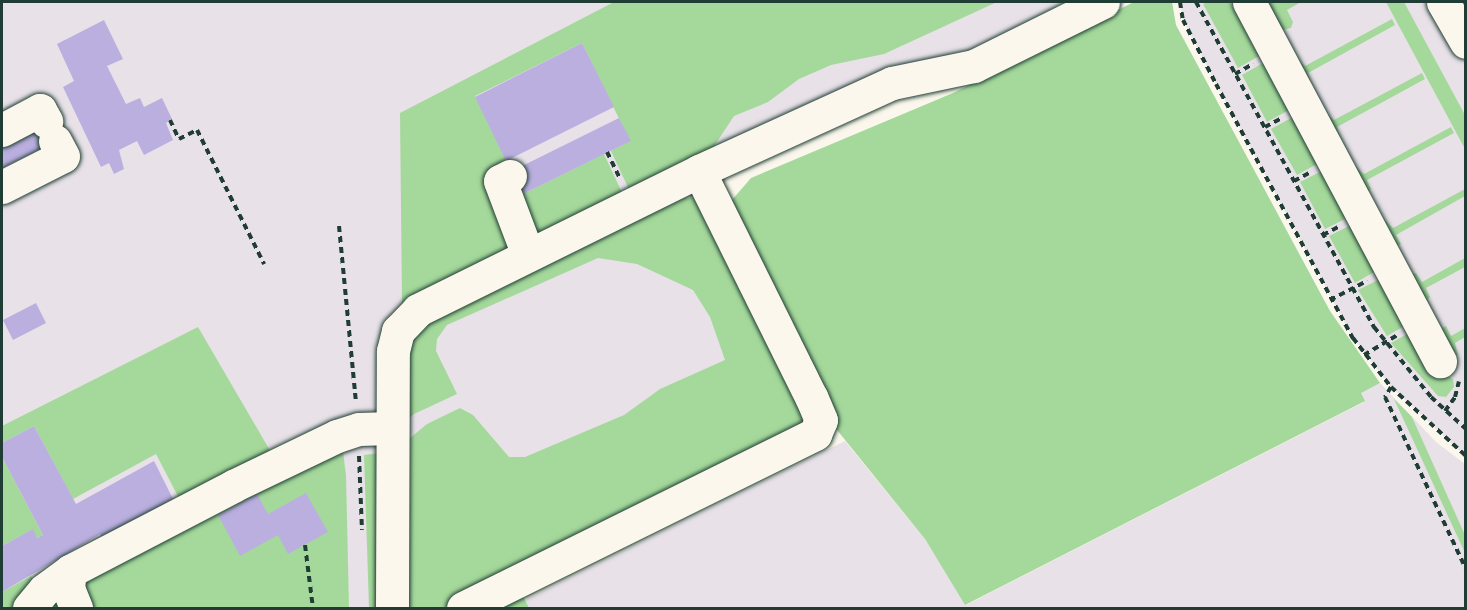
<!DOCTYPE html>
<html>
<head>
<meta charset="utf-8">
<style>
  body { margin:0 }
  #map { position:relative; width:1467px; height:610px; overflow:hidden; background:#fbf7ec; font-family:Dekko,sans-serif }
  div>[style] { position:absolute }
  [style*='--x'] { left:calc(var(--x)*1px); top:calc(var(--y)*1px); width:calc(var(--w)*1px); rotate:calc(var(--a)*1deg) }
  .built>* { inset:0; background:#e8e1e8 }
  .green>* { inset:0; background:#a5d99b }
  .building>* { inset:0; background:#bbafe0 }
  .path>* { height:4px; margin-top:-2px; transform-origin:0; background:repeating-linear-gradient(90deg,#1f3d34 0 6px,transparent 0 10.5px) }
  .roads { filter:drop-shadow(0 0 2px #1f3d34) drop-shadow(0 0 2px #1f3d34) }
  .minor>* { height:33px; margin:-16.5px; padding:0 16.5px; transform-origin:16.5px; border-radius:16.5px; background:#fbf7ec }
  span { translate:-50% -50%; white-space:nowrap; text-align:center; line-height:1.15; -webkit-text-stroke:4.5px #fbf7ec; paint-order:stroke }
  .frame { position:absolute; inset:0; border:3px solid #1f3d34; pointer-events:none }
</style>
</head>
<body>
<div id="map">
  <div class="built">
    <div style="clip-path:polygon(2px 2px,1103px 2px,699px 171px,811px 397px,516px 583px,525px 600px,845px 441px,925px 539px,966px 605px,1364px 402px,1360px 393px,1380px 383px,1436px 442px,1465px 464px,1465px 608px,2px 608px)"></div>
    <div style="clip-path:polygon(1180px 2px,1465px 2px,1465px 456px,1391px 387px,1353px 338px,1216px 84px,1183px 20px)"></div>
  </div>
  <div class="green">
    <div style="clip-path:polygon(614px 2px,997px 2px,884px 54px,831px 65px,799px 79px,768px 102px,734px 116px,705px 160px,632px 196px,611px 151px,630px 141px,582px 43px,475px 96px,512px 171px,519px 248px,402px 304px,400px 113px)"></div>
    <div style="clip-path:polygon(1134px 2px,1172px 2px,1176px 25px,1330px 311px,1380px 383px,1361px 393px,1365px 401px,965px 605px,925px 539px,833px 425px,725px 208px,751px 178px,953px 93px)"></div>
    <div style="clip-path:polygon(1208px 2px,1230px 2px,1259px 56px,1238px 68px,1203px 4px)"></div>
    <div style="clip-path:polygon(1269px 2px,1301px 2px,1287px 10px,1293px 22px,1291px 28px,1278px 31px,1263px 9px)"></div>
    <div style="clip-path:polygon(1386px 2px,1404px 2px,1465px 115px,1465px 149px)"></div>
    <div style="clip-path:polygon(1392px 19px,1395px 25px,1308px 73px,1311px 86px,1295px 57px,1305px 66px)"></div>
    <div style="clip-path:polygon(1263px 63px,1289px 110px,1267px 122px,1242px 75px)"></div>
    <div style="clip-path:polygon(1422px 73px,1425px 79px,1337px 127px,1341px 140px,1324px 111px,1334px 120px)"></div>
    <div style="clip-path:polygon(1293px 117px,1317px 164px,1297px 175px,1271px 129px)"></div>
    <div style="clip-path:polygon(1451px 127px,1454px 133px,1367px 180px,1371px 189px,1366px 194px,1354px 165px,1364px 174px)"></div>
    <div style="clip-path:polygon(604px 154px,625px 199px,534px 244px,515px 177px,523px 194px)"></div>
    <div style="clip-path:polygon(1322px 171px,1347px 218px,1325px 229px,1300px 182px)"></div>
    <div style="clip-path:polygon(1465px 189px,1465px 196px,1396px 235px,1401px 244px,1395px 248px,1384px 219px,1393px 228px)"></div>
    <div style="clip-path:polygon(668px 197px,692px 198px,704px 204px,813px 424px,443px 608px,412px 608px,400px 603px,404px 443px,427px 424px,460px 408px,473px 415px,509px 457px,525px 457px,624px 415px,660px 389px,725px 360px,710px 317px,693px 290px,637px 264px,598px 258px,447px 325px,437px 339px,436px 351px,457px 394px,414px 414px,394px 431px,395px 366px,420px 321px)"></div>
    <div style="clip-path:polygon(1351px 225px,1376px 271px,1355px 283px,1329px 236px)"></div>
    <div style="clip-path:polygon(1465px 258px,1465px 267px,1426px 288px,1430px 297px,1426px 302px,1411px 274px,1416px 273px,1422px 282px)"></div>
    <div style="clip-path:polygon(1380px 279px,1406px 325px,1387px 336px,1358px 290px)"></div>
    <div style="clip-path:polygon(1446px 326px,1451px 336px,1465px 328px,1465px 337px,1455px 343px,1458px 355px,1454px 355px,1440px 329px)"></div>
    <div style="clip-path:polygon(198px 327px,275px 459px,184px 508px,156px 454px,73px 499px,34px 426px,2px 443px,2px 426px)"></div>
    <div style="clip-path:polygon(1409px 333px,1442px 374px,1453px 379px,1454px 387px,1446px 397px,1438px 396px,1391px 343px)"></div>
    <div style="clip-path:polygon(1394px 399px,1412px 417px,1465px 535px,1465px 553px)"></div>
    <div style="clip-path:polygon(337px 436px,343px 452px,346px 475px,349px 608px,29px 608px)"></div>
    <div style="clip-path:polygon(379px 453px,381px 608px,369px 608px,364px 455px)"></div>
    <div style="clip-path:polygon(2px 457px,43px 535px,37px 538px,32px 530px,2px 546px)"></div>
    <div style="clip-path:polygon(31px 576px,39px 590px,23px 608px,2px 608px,2px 592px)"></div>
    <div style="clip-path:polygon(522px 594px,529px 608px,496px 608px)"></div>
  </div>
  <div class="building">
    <div style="clip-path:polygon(104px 20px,123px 59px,107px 66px,126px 104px,140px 98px,144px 107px,162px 98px,172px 119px,166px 123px,173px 140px,144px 155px,137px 141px,119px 150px,124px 169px,114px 174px,109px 163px,101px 167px,63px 87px,74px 81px,57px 44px)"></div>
    <div style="clip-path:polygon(582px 43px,614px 107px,506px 161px,475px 97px)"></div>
    <div style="clip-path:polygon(619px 118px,631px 141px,523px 194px,512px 171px)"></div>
    <div style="clip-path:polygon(49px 119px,60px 139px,2px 168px,2px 143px)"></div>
    <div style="clip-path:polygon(36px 303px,46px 323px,13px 340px,3px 320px)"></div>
    <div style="clip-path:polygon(34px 426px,76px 504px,154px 461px,173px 499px,102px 538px,100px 534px,2px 592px,2px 546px,33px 529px,37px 538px,43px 535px,2px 457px,2px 443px)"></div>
    <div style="clip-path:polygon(306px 493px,328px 532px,288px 554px,278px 535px,240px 556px,218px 515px,257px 494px,268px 514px)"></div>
  </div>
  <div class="path">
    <div style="--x:1180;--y:2;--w:18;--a:81"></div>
    <div style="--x:1183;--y:20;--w:72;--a:62.7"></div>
    <div style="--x:1216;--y:84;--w:289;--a:61.7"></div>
    <div style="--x:1353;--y:338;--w:62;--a:52.2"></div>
    <div style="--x:1391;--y:387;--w:102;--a:42.6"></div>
    <div style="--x:1196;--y:2;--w:371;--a:61.3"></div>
    <div style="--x:1374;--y:327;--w:90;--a:50.8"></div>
    <div style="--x:1431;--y:397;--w:47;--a:42.4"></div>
    <div style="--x:1235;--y:74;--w:21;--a:-29"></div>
    <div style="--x:170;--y:120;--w:21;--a:65"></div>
    <div style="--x:179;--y:139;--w:20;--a:-27"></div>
    <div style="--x:197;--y:130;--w:150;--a:63.4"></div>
    <div style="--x:1265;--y:127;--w:17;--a:-28"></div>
    <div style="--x:607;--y:152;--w:30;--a:64"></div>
    <div style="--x:1294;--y:181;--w:17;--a:-28"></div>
    <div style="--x:339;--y:226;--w:176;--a:84.5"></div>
    <div style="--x:1323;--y:235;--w:17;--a:-28"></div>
    <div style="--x:1330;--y:300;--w:42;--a:-27.2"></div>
    <div style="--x:1364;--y:355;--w:39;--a:-31"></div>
    <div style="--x:1391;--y:387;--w:12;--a:121"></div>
    <div style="--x:1385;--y:397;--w:190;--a:64.8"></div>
    <div style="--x:1445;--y:411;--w:17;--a:-54"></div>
    <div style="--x:1455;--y:397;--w:16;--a:-76"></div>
    <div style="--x:359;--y:456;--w:74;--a:87.7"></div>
    <div style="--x:305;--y:545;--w:64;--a:82.8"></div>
  </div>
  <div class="roads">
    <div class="minor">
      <div style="--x:1249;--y:2;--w:407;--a:62"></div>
      <div style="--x:1443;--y:2;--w:46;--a:60.1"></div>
      <div style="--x:2;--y:130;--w:43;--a:-27.8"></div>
      <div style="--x:40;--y:110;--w:13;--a:61"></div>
      <div style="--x:510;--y:176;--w:11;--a:153"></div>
      <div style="--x:500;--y:181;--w:79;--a:69.3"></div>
      <div style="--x:2;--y:187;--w:68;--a:-26.9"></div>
      <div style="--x:63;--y:156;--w:17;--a:-118"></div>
      <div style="--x:70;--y:571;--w:17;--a:97"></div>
      <div style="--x:68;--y:588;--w:22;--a:68"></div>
      <div style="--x:29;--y:608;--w:23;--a:-50"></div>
      <div style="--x:44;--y:590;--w:32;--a:-36"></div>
      <div style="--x:70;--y:571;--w:184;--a:-27.5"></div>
      <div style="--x:233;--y:486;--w:115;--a:-25.7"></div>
      <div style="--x:337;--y:436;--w:23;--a:-18"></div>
      <div style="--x:359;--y:429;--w:31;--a:-2"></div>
      <div style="--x:392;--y:608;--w:257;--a:-89.8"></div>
      <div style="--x:393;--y:351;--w:21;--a:-76"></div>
      <div style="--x:398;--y:331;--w:29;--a:-46"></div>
      <div style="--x:418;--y:310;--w:313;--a:-26.3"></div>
      <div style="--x:699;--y:171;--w:212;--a:-24.5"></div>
      <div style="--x:892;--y:83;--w:84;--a:-11.7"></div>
      <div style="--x:974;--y:66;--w:144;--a:-26.4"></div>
      <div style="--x:463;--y:608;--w:393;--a:-26.3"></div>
      <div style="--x:815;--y:434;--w:15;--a:-67"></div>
      <div style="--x:821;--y:420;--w:25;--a:-113"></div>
      <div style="--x:811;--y:397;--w:252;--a:-116.4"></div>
    </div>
  </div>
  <div class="frame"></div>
</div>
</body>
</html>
